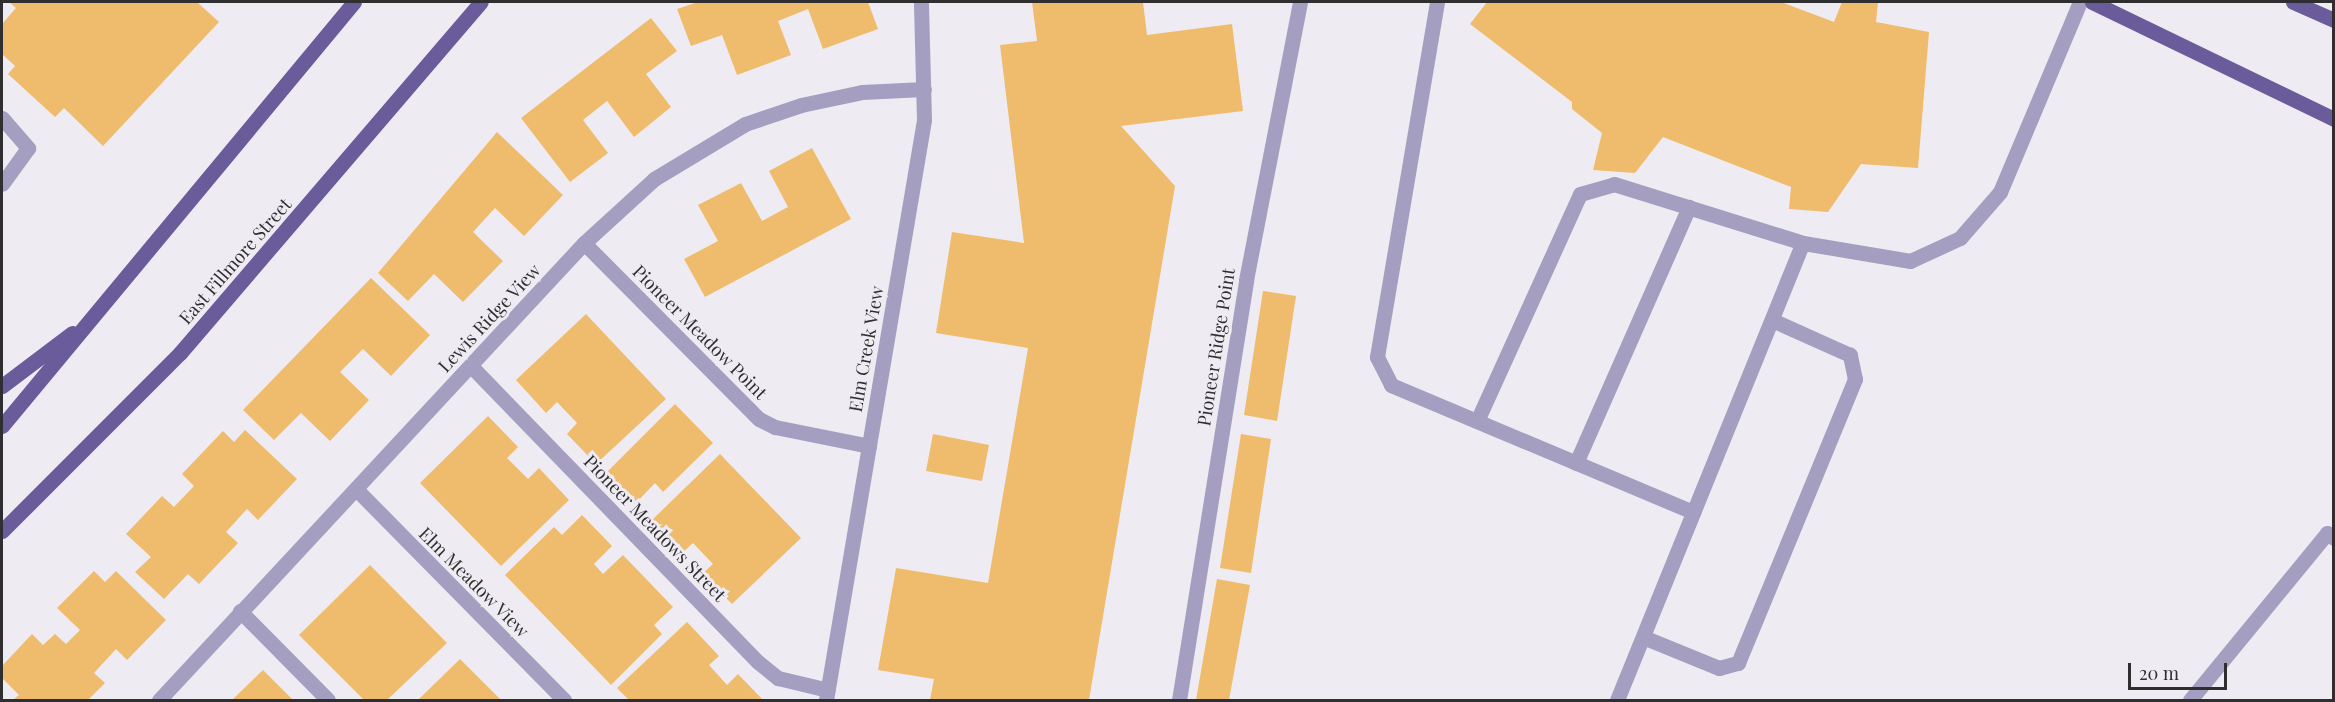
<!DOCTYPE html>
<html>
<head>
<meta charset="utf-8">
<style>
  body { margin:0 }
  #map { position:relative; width:2335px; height:702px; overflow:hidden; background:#efebf2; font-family:"Playfair Display",serif }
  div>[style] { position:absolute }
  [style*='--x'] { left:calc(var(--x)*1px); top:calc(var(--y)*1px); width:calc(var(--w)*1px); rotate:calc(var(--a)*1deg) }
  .building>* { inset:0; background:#efbc6d }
  .service>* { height:15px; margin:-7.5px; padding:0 7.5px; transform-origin:7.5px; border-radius:7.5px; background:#a49ec1 }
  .minor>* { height:15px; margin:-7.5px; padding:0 7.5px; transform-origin:7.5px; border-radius:7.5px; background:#a49ec1 }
  .primary>* { height:15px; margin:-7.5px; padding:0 7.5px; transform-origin:7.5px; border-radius:7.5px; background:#6a5c9a }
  span { translate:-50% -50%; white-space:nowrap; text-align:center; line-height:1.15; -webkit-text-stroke:6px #efebf2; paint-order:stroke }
  .street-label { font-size:18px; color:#2f2e30 }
  .frame { position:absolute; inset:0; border:3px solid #2f2e30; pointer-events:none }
  .scale { position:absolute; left:2128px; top:663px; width:99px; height:27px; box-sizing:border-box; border:3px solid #2f2e30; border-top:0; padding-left:8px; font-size:18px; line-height:21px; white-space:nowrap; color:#2f2e30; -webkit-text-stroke:4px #efebf2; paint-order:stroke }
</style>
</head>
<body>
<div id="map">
  <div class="building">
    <div style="clip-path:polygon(9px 2px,197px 2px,219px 22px,103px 146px,64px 108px,55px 117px,8px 74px,15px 66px,2px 54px,2px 24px,16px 8px)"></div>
    <div style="clip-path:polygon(698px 2px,868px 2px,878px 29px,823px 49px,808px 9px,778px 21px,791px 55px,737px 75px,722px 35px,691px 46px,677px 9px)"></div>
    <div style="clip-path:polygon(1032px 2px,1143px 2px,1147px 35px,1232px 24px,1243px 111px,1121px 126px,1175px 186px,1089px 700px,930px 700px,934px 679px,878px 670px,896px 568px,988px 583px,1028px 348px,936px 333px,952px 232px,1024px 243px,1000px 45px,1037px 41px)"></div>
    <div style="clip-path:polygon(1487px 2px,1781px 2px,1834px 22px,1842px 2px,1878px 2px,1876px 22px,1929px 32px,1918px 168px,1861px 164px,1828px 212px,1789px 209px,1791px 187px,1663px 137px,1635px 173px,1593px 170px,1602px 133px,1572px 109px,1572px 102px,1470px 24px)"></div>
    <div style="clip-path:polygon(651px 18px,677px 51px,646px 74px,671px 107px,634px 137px,607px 101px,583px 120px,608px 153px,570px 182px,521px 118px)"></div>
    <div style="clip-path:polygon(497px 132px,563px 195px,524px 236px,495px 208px,473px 232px,503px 261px,463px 302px,434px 274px,408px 301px,378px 273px)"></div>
    <div style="clip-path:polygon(812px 148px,851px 219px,705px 297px,684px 259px,718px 241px,698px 205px,741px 183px,762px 221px,788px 207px,769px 171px)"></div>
    <div style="clip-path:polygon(371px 278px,430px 335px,391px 376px,363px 349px,340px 372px,369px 400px,330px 441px,301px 413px,274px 440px,243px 410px)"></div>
    <div style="clip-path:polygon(1263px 291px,1296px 296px,1277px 421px,1244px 415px)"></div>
    <div style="clip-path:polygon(586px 314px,666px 399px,596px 464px,567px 434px,577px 423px,557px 402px,546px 413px,516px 380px)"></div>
    <div style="clip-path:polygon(675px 404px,713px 443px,663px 492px,655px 483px,635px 504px,605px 474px)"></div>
    <div style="clip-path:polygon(488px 416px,518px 447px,507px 458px,528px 479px,539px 468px,569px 500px,501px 566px,420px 483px)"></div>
    <div style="clip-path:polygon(245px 430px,297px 479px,258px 520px,247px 509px,226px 532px,238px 543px,199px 584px,188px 574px,164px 599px,135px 572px,151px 557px,126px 534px,162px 496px,174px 507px,194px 486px,182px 474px,223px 431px,234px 442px)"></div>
    <div style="clip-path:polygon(933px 434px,989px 445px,982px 481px,926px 471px)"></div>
    <div style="clip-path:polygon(1241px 434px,1271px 439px,1251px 573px,1220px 568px)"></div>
    <div style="clip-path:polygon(720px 454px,801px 538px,732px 604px,702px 574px,713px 564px,693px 543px,682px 553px,651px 521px)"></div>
    <div style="clip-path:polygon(582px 515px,612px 546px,594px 564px,603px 574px,623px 555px,673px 607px,654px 625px,662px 634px,611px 685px,505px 575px,554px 527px,562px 535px)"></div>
    <div style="clip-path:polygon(370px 565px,447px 643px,387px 700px,364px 700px,299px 635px)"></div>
    <div style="clip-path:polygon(94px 571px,105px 582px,116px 571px,166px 620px,127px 660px,116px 649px,94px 673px,105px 683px,88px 700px,13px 700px,19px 695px,2px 678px,2px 666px,32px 634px,43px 645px,55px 634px,66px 644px,80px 630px,57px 608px)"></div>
    <div style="clip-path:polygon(1217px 579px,1250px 585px,1229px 700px,1196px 700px)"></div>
    <div style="clip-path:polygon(687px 622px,719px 656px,709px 665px,727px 685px,738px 674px,763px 700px,629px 700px,617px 688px)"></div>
    <div style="clip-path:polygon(460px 659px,501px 700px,418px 700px)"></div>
    <div style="clip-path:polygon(263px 670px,293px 700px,232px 700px)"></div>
  </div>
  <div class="service">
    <div style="--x:1437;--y:2;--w:360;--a:99.6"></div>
    <div style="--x:1377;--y:357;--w:31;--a:63"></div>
    <div style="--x:1391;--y:385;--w:328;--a:22.8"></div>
    <div style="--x:2;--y:118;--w:40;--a:49"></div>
    <div style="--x:28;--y:148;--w:44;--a:125.8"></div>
    <div style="--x:1477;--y:421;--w:249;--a:-65.6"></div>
    <div style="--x:1580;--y:194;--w:35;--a:-16"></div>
    <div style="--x:1614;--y:184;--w:198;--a:17.3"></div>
    <div style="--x:1576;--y:463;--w:280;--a:-66.2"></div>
    <div style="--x:1643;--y:637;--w:82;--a:22.2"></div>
    <div style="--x:1719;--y:668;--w:20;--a:-15"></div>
    <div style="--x:1738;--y:663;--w:307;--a:-67.6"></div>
    <div style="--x:1855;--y:379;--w:25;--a:-102"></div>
    <div style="--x:1850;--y:355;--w:85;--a:-155.8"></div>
    <div style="--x:1617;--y:700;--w:493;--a:-67.9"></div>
    <div style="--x:1803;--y:243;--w:109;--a:9.5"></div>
    <div style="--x:1910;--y:261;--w:55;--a:-24.7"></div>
    <div style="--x:1960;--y:238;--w:61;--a:-49"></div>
    <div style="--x:2000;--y:192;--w:206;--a:-67.2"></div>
    <div style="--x:2190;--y:700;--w:216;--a:-50.6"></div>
    <div style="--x:2327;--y:533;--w:9;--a:36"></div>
  </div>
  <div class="minor">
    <div style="--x:584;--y:243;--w:248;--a:45.2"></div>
    <div style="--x:759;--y:419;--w:18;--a:27"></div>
    <div style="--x:775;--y:427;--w:96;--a:11.4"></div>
    <div style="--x:471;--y:366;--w:412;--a:45.9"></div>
    <div style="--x:758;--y:662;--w:26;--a:39"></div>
    <div style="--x:778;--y:678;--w:51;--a:13.5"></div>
    <div style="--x:357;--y:490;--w:295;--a:45.4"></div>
    <div style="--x:240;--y:611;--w:125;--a:45.3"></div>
    <div style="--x:159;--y:700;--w:624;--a:-47.08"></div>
    <div style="--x:584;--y:243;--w:95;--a:-42.4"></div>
    <div style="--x:654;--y:179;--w:106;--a:-31.1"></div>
    <div style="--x:745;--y:124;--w:59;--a:-18.7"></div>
    <div style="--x:801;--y:105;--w:62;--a:-12"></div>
    <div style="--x:862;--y:92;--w:62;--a:-2.8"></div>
    <div style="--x:826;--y:700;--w:588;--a:-80.41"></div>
    <div style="--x:924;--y:120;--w:118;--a:-91.5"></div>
    <div style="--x:1179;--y:700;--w:425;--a:-80.9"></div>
    <div style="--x:1246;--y:280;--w:283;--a:-79"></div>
  </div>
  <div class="primary">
    <div style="--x:2092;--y:2;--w:269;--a:25.8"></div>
    <div style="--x:2293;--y:2;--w:45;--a:23.7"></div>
    <div style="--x:2;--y:386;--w:88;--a:-37.1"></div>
    <div style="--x:2;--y:426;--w:551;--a:-50.3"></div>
    <div style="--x:2;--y:531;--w:252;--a:-45"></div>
    <div style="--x:180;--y:353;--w:462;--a:-49.4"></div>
  </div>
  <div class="street-label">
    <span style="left:235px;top:261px;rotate:-49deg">East Fillmore Street</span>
    <span style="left:489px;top:318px;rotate:-47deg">Lewis Ridge View</span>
    <span style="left:700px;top:332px;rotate:45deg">Pioneer Meadow Point</span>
    <span style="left:1216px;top:347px;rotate:-81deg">Pioneer Ridge Point</span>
    <span style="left:866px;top:349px;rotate:-80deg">Elm Creek View</span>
    <span style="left:655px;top:528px;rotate:46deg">Pioneer Meadows Street</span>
    <span style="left:474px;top:582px;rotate:45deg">Elm Meadow View</span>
  </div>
  <div class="frame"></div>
  <div class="scale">20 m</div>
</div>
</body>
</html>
